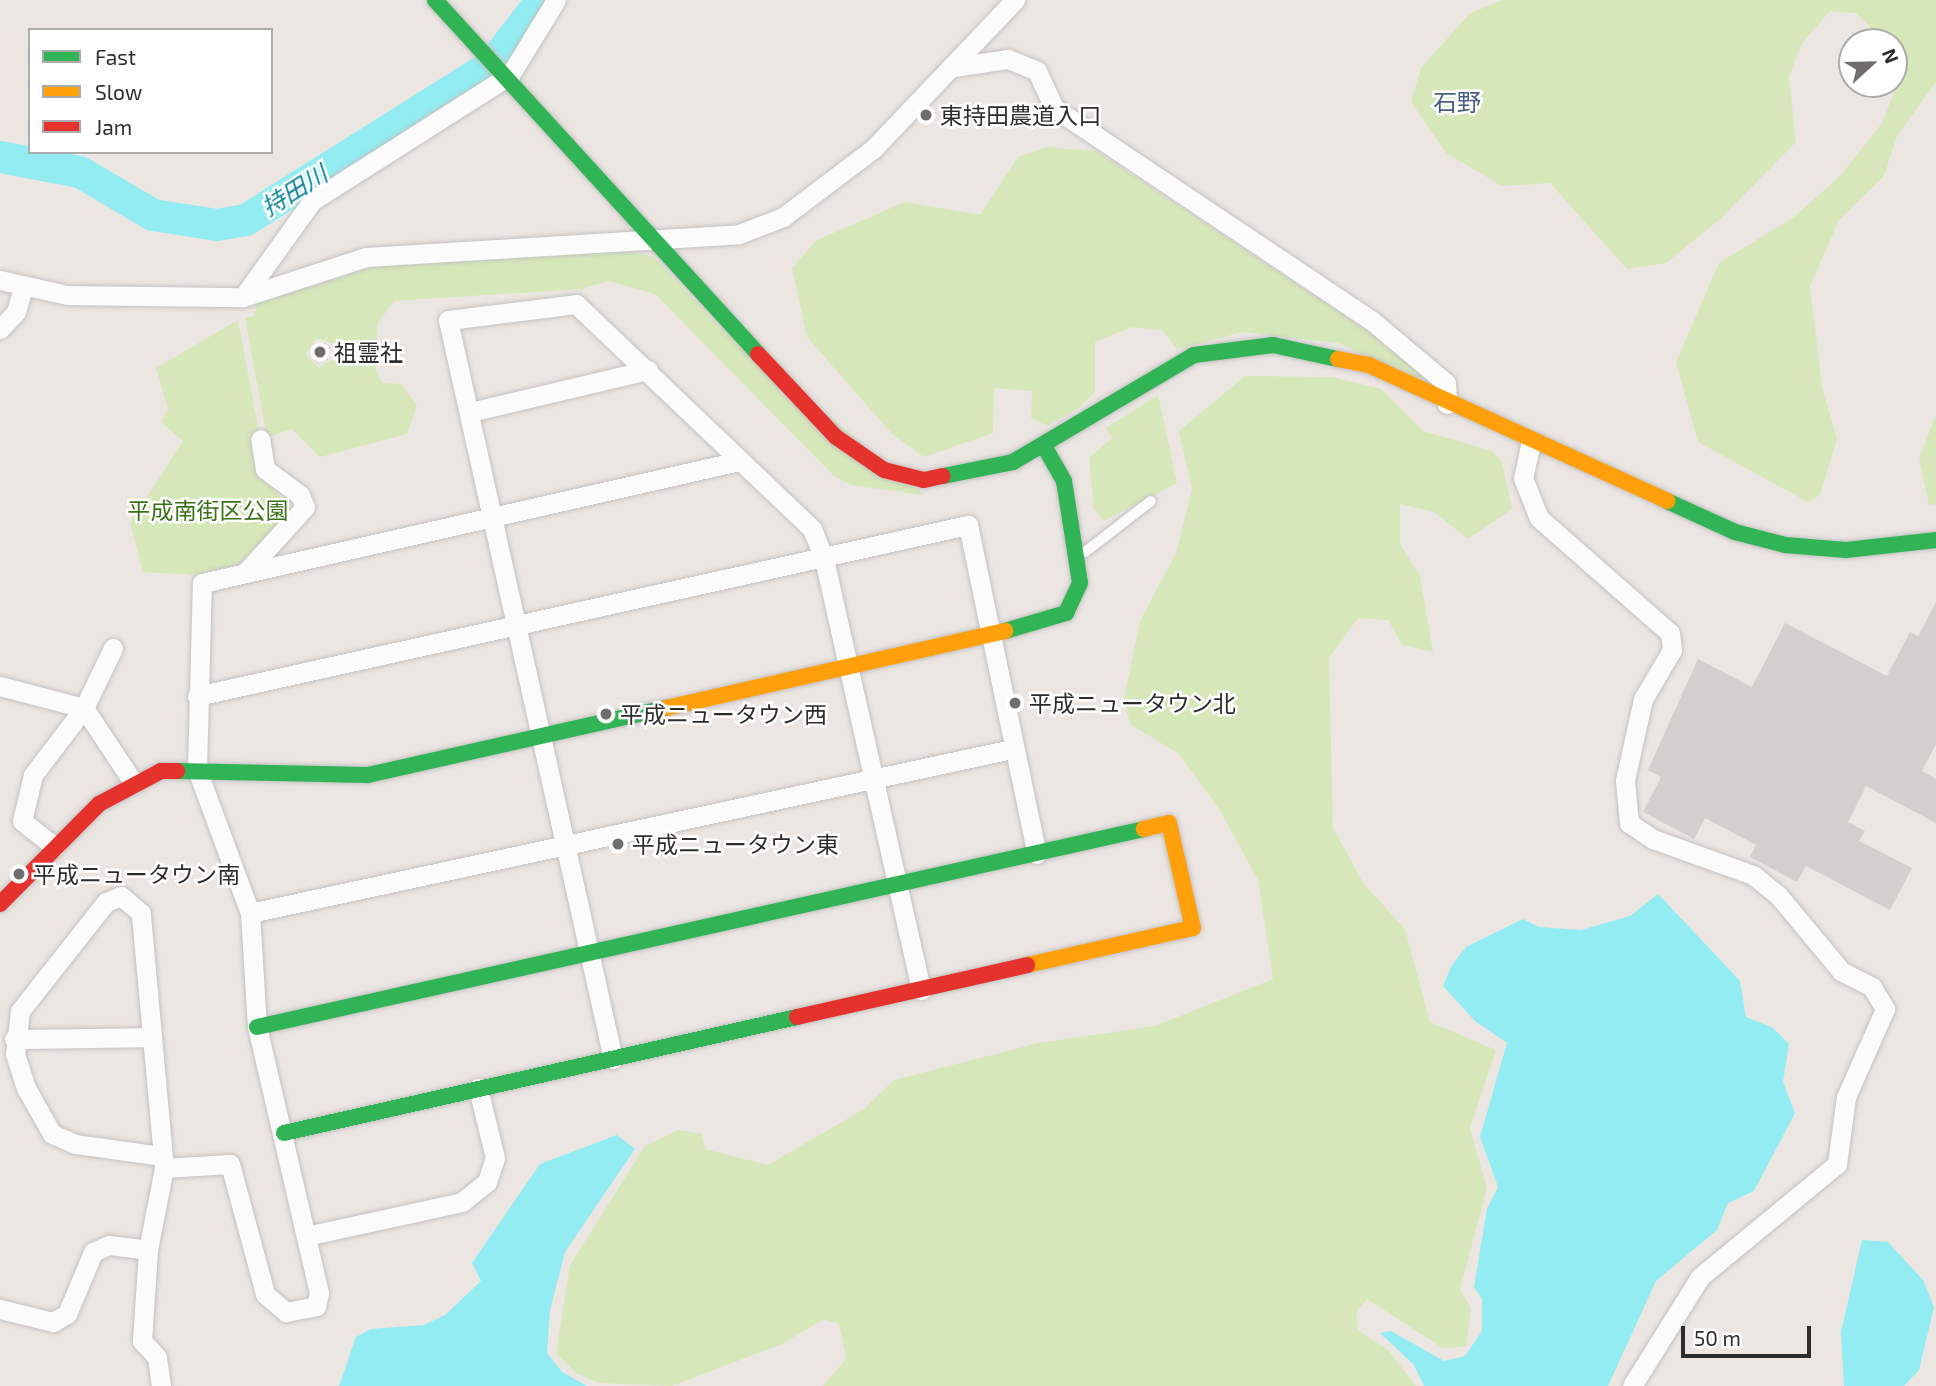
<!DOCTYPE html>
<html>
<head>
<meta charset="utf-8">
<style>
  body { margin:0 }
  #map { position:relative; width:1936px; height:1386px; overflow:hidden; background:#ece6e2; font-family:"Exo 2","Noto Sans JP",sans-serif }
  div>[style] { position:absolute }
  [style*='--x'] { left:calc(var(--x)*1px); top:calc(var(--y)*1px); width:calc(var(--w)*1px); rotate:calc(var(--a)*1deg) }
  .green>* { inset:0; background:#d6e8b9 }
  .water>* { inset:0; background:#92ecf1 }
  .river>* { height:32px; margin:-16px; padding:0 16px; transform-origin:16px; border-radius:16px; background:#92ecf1 }
  .building>* { inset:0; background:#d2cfcc }
  .roads { filter:drop-shadow(0 0 2px #c3c2c2) drop-shadow(0 0 2px #c3c2c2) }
  .lane>* { height:10px; margin:-5px; padding:0 5px; transform-origin:5px; border-radius:5px; background:#fcfbfb }
  .street>* { height:19px; margin:-9.5px; padding:0 9.5px; transform-origin:9.5px; border-radius:9.5px; background:#fcfbfb }
  .fast>* { height:16px; margin:-8px; padding:0 8px; transform-origin:8px; border-radius:8px; background:#30b455 }
  .slow>* { height:16px; margin:-8px; padding:0 8px; transform-origin:8px; border-radius:8px; background:#ff9f0a }
  .jam>* { height:16px; margin:-8px; padding:0 8px; transform-origin:8px; border-radius:8px; background:#e5322d }
  .dots>* { width:19px; height:19px; translate:-50% -50%; box-sizing:border-box; border:4px solid #fff; border-radius:50% }
  span { translate:-50% -50%; white-space:nowrap; text-align:center; line-height:1.15; -webkit-text-stroke:5px #fff; paint-order:stroke }
  .poi-label { font-size:23px; color:#2d2d2d }
  .left { translate:0 -50%; text-align:left }
  .park-label { font-size:23px; color:#3b7116 }
  .neighbourhood-label { font-size:24px; color:#495f82 }
  .water-label { font-size:24px; color:#068093; font-style:italic }
  .legend { position:absolute; left:28px; top:28px; width:245px; height:126px; box-sizing:border-box; background:#fff; border:2px solid #ababab; margin:0; padding:9px 12px; list-style:none; font-size:21px; color:#2d2d2d }
  .legend li { display:flex; align-items:center; gap:14px; height:35px }
  .legend b { width:35px; border:2px solid #ababab }
  .north { position:absolute; left:1838px; top:28px; width:70px; height:70px; box-sizing:border-box; background:#fff; border:2px solid #ababab; border-radius:50%; rotate:68deg; font-size:19px; font-weight:700; line-height:28px; text-align:center; color:#2d2d2d }
  .north::after { content:''; display:block; margin:auto; width:24px; height:32px; background:#706e6c; clip-path:polygon(50% 0,100% 100%,50% 72%,0 100%) }
  .scale { position:absolute; left:1681px; top:1326px; width:130px; height:32px; box-sizing:border-box; border:4px solid #2d2d2d; border-top:0; padding-left:9px; font-size:21px; line-height:24px; white-space:nowrap; color:#2d2d2d; -webkit-text-stroke:5px #fff; paint-order:stroke }
</style>
</head>
<body>
<div id="map">
  <div class="green">
    <div style="clip-path:polygon(1502px 0,1936px 0,1936px 82px,1897px 136px,1884px 176px,1839px 220px,1810px 286px,1822px 387px,1837px 439px,1820px 495px,1808px 502px,1698px 442px,1676px 362px,1719px 263px,1794px 217px,1841px 175px,1882px 123px,1899px 80px,1894px 42px,1885px 42px,1856px 13px,1830px 11px,1802px 43px,1789px 77px,1796px 142px,1719px 220px,1666px 263px,1627px 269px,1550px 183px,1502px 186px,1446px 153px,1411px 102px,1421px 68px,1469px 14px)"></div>
    <div style="clip-path:polygon(1047px 147px,1096px 151px,1373px 334px,1413px 362px,1430px 385px,1338px 343px,1243px 332px,1177px 349px,1162px 330px,1132px 327px,1095px 342px,1095px 392px,1078px 409px,1047px 426px,1031px 418px,1032px 391px,994px 388px,993px 433px,924px 457px,892px 434px,807px 337px,792px 268px,817px 240px,905px 202px,980px 215px,1018px 157px)"></div>
    <div style="clip-path:polygon(evenodd,617px 249px,654px 257px,718px 326px,924px 495px,851px 485px,834px 476px,655px 294px,608px 281px,582px 289px,394px 301px,377px 324px,376px 370px,382px 383px,401px 384px,417px 405px,407px 434px,320px 457px,292px 429px,267px 437px,245px 318px,254px 316px,257px 303px,395px 261px,617px 249px,317px 338px,334px 344px,338px 355px,319px 368px,305px 354px,317px 338px)"></div>
    <div style="clip-path:polygon(238px 320px,260px 437px,251px 442px,256px 474px,292px 508px,239px 564px,196px 575px,143px 572px,130px 523px,183px 441px,161px 422px,168px 409px,156px 368px)"></div>
    <div style="clip-path:polygon(1245px 376px,1332px 377px,1381px 389px,1423px 431px,1492px 451px,1502px 462px,1512px 509px,1468px 539px,1434px 512px,1400px 504px,1400px 544px,1420px 576px,1433px 652px,1402px 645px,1388px 620px,1358px 618px,1329px 658px,1333px 828px,1364px 884px,1405px 929px,1430px 1022px,1496px 1050px,1470px 1128px,1487px 1188px,1460px 1289px,1471px 1308px,1466px 1347px,1443px 1348px,1367px 1299px,1356px 1312px,1358px 1330px,1389px 1351px,1416px 1386px,823px 1386px,846px 1359px,839px 1324px,824px 1319px,782px 1344px,672px 1386px,598px 1383px,576px 1373px,556px 1353px,570px 1265px,645px 1146px,678px 1130px,702px 1134px,705px 1149px,768px 1165px,864px 1109px,894px 1080px,1038px 1043px,1155px 1026px,1273px 979px,1258px 880px,1218px 807px,1179px 754px,1130px 724px,1124px 699px,1140px 621px,1176px 553px,1192px 490px,1179px 431px)"></div>
    <div style="clip-path:polygon(1158px 395px,1177px 483px,1104px 521px,1094px 509px,1089px 458px,1112px 438px,1106px 428px)"></div>
    <div style="clip-path:polygon(1936px 415px,1936px 504px,1929px 505px,1919px 458px)"></div>
  </div>
  <div class="water">
    <div style="clip-path:polygon(1658px 894px,1740px 981px,1746px 1017px,1773px 1028px,1789px 1044px,1783px 1082px,1795px 1113px,1754px 1191px,1728px 1203px,1717px 1230px,1656px 1281px,1608px 1386px,1424px 1386px,1414px 1365px,1380px 1333px,1391px 1331px,1444px 1361px,1465px 1356px,1482px 1331px,1482px 1299px,1474px 1287px,1487px 1209px,1498px 1187px,1480px 1137px,1507px 1043px,1475px 1021px,1443px 986px,1452px 965px,1466px 947px,1523px 919px,1539px 927px,1581px 930px,1630px 916px)"></div>
    <div style="clip-path:polygon(617px 1135px,635px 1149px,565px 1252px,550px 1310px,547px 1353px,562px 1372px,587px 1386px,339px 1386px,356px 1337px,371px 1329px,424px 1325px,445px 1315px,481px 1281px,472px 1263px,540px 1164px)"></div>
    <div style="clip-path:polygon(1862px 1240px,1888px 1242px,1923px 1280px,1934px 1307px,1919px 1370px,1904px 1386px,1844px 1386px,1841px 1332px)"></div>
  </div>
  <div class="river">
    <div style="--x:0;--y:157;--w:81;--a:10.6"></div>
    <div style="--x:80;--y:172;--w:85;--a:30.5"></div>
    <div style="--x:153;--y:215;--w:65;--a:8.9"></div>
    <div style="--x:217;--y:225;--w:29;--a:-10"></div>
    <div style="--x:246;--y:220;--w:289;--a:-32.2"></div>
    <div style="--x:491;--y:66;--w:83;--a:-52.3"></div>
  </div>
  <div class="building">
    <div style="clip-path:polygon(326px 343px,328px 360px,315px 361px,313px 344px)"></div>
    <div style="clip-path:polygon(1936px 602px,1936px 744px,1922px 771px,1936px 779px,1936px 823px,1866px 786px,1848px 822px,1865px 831px,1859px 841px,1912px 868px,1890px 910px,1806px 866px,1797px 882px,1750px 857px,1756px 845px,1705px 818px,1694px 839px,1643px 812px,1661px 777px,1648px 770px,1698px 659px,1752px 687px,1785px 623px,1887px 676px,1910px 632px,1918px 636px)"></div>
  </div>
  <div class="roads">
    <div class="lane">
      <div style="--x:1085;--y:552;--w:83;--a:-37.7"></div>
    </div>
    <div class="street">
      <div style="--x:954;--y:67;--w:55;--a:-8.4"></div>
      <div style="--x:1008;--y:59;--w:31;--a:22"></div>
      <div style="--x:1037;--y:71;--w:41;--a:65.3"></div>
      <div style="--x:1054;--y:108;--w:381;--a:33.8"></div>
      <div style="--x:1371;--y:320;--w:98;--a:40"></div>
      <div style="--x:1446;--y:383;--w:21;--a:87"></div>
      <div style="--x:0;--y:280;--w:69;--a:12.6"></div>
      <div style="--x:67;--y:295;--w:176;--a:0.7"></div>
      <div style="--x:243;--y:297;--w:129;--a:-18"></div>
      <div style="--x:366;--y:257;--w:374;--a:-3.5"></div>
      <div style="--x:739;--y:234;--w:47;--a:-21.1"></div>
      <div style="--x:783;--y:217;--w:113;--a:-37.1"></div>
      <div style="--x:873;--y:149;--w:206;--a:-46.4"></div>
      <div style="--x:243;--y:297;--w:118;--a:-54.3"></div>
      <div style="--x:312;--y:201;--w:235;--a:-32.5"></div>
      <div style="--x:510;--y:75;--w:88;--a:-58.5"></div>
      <div style="--x:0;--y:329;--w:23;--a:-47"></div>
      <div style="--x:16;--y:312;--w:26;--a:-74"></div>
      <div style="--x:470;--y:412;--w:183;--a:-13.3"></div>
      <div style="--x:1531;--y:441;--w:38;--a:102"></div>
      <div style="--x:1523;--y:478;--w:43;--a:68.2"></div>
      <div style="--x:1539;--y:518;--w:174;--a:41.3"></div>
      <div style="--x:1670;--y:633;--w:17;--a:83"></div>
      <div style="--x:1672;--y:650;--w:57;--a:120.6"></div>
      <div style="--x:1643;--y:699;--w:83;--a:102.5"></div>
      <div style="--x:1625;--y:780;--w:43;--a:84.7"></div>
      <div style="--x:1629;--y:823;--w:29;--a:34"></div>
      <div style="--x:1653;--y:839;--w:106;--a:19.8"></div>
      <div style="--x:1753;--y:875;--w:32;--a:39"></div>
      <div style="--x:1778;--y:895;--w:99;--a:50.3"></div>
      <div style="--x:1841;--y:971;--w:35;--a:27"></div>
      <div style="--x:1872;--y:987;--w:26;--a:59"></div>
      <div style="--x:1885;--y:1009;--w:96;--a:113.9"></div>
      <div style="--x:1846;--y:1097;--w:68;--a:97.7"></div>
      <div style="--x:1837;--y:1164;--w:178;--a:140.5"></div>
      <div style="--x:1700;--y:1277;--w:128;--a:122"></div>
      <div style="--x:245;--y:573;--w:89;--a:-47.7"></div>
      <div style="--x:305;--y:507;--w:13;--a:-113"></div>
      <div style="--x:300;--y:495;--w:44;--a:-143.4"></div>
      <div style="--x:265;--y:469;--w:30;--a:-99"></div>
      <div style="--x:113;--y:648;--w:67;--a:115.8"></div>
      <div style="--x:84;--y:708;--w:89;--a:56.5"></div>
      <div style="--x:0;--y:686;--w:87;--a:14.7"></div>
      <div style="--x:84;--y:708;--w:84;--a:127.3"></div>
      <div style="--x:33;--y:775;--w:47;--a:103.4"></div>
      <div style="--x:22;--y:821;--w:42;--a:38.2"></div>
      <div style="--x:197;--y:696;--w:790;--a:-12.51"></div>
      <div style="--x:968;--y:525;--w:336;--a:78.2"></div>
      <div style="--x:250;--y:913;--w:779;--a:-12.15"></div>
      <div style="--x:14;--y:1039;--w:137;--a:-0.8"></div>
      <div style="--x:613;--y:1059;--w:757;--a:-102.59"></div>
      <div style="--x:448;--y:320;--w:129;--a:-7.1"></div>
      <div style="--x:576;--y:304;--w:326;--a:43.6"></div>
      <div style="--x:812;--y:529;--w:32;--a:68"></div>
      <div style="--x:824;--y:559;--w:442;--a:77.3"></div>
      <div style="--x:164;--y:1168;--w:66;--a:-3.5"></div>
      <div style="--x:230;--y:1164;--w:135;--a:74.9"></div>
      <div style="--x:265;--y:1294;--w:28;--a:41"></div>
      <div style="--x:286;--y:1312;--w:31;--a:-11"></div>
      <div style="--x:316;--y:1306;--w:13;--a:-77"></div>
      <div style="--x:319;--y:1293;--w:273;--a:-103.1"></div>
      <div style="--x:257;--y:1027;--w:114;--a:-93.5"></div>
      <div style="--x:250;--y:913;--w:153;--a:-110.3"></div>
      <div style="--x:197;--y:770;--w:187;--a:-88.5"></div>
      <div style="--x:202;--y:583;--w:551;--a:-12.8"></div>
      <div style="--x:306;--y:1236;--w:160;--a:-12.3"></div>
      <div style="--x:462;--y:1202;--w:32;--a:-39"></div>
      <div style="--x:487;--y:1182;--w:25;--a:-72"></div>
      <div style="--x:495;--y:1158;--w:72;--a:-103.7"></div>
      <div style="--x:0;--y:1309;--w:55;--a:13.8"></div>
      <div style="--x:53;--y:1322;--w:16;--a:-30"></div>
      <div style="--x:67;--y:1314;--w:67;--a:-67.2"></div>
      <div style="--x:93;--y:1252;--w:17;--a:-24"></div>
      <div style="--x:109;--y:1245;--w:39;--a:7"></div>
      <div style="--x:161;--y:1386;--w:29;--a:-98"></div>
      <div style="--x:157;--y:1357;--w:22;--a:-133"></div>
      <div style="--x:142;--y:1341;--w:91;--a:-86.2"></div>
      <div style="--x:148;--y:1250;--w:84;--a:-79"></div>
      <div style="--x:164;--y:1168;--w:256;--a:-95.2"></div>
      <div style="--x:141;--y:913;--w:26;--a:-140"></div>
      <div style="--x:121;--y:896;--w:16;--a:158"></div>
      <div style="--x:106;--y:902;--w:139;--a:128.3"></div>
      <div style="--x:20;--y:1011;--w:43;--a:96.6"></div>
      <div style="--x:15;--y:1054;--w:36;--a:72"></div>
      <div style="--x:26;--y:1088;--w:53;--a:60.5"></div>
      <div style="--x:52;--y:1134;--w:25;--a:23"></div>
      <div style="--x:75;--y:1144;--w:88;--a:7.9"></div>
    </div>
    <div class="fast">
      <div style="--x:435;--y:0;--w:479;--a:47.6"></div>
      <div style="--x:943;--y:476;--w:71;--a:-11.3"></div>
      <div style="--x:1013;--y:462;--w:210;--a:-30.6"></div>
      <div style="--x:1194;--y:355;--w:80;--a:-7.2"></div>
      <div style="--x:1273;--y:345;--w:66;--a:12.2"></div>
      <div style="--x:1667;--y:501;--w:75;--a:24.5"></div>
      <div style="--x:1735;--y:532;--w:52;--a:14.6"></div>
      <div style="--x:1785;--y:545;--w:61;--a:4.7"></div>
      <div style="--x:1846;--y:550;--w:91;--a:-6.3"></div>
      <div style="--x:1005;--y:631;--w:64;--a:-16.4"></div>
      <div style="--x:1066;--y:613;--w:33;--a:-65"></div>
      <div style="--x:1080;--y:583;--w:103;--a:-98.9"></div>
      <div style="--x:1064;--y:481;--w:40;--a:-119.7"></div>
      <div style="--x:177;--y:771;--w:191;--a:1.2"></div>
      <div style="--x:368;--y:775;--w:305;--a:-12.7"></div>
      <div style="--x:257;--y:1027;--w:909;--a:-12.58"></div>
      <div style="--x:284;--y:1133;--w:526;--a:-12.74"></div>
    </div>
    <div class="slow">
      <div style="--x:1338;--y:359;--w:32;--a:11"></div>
      <div style="--x:1369;--y:365;--w:328;--a:24.5"></div>
      <div style="--x:666;--y:708;--w:348;--a:-12.8"></div>
      <div style="--x:1027;--y:965;--w:170;--a:-12.6"></div>
      <div style="--x:1193;--y:928;--w:108;--a:-102.9"></div>
      <div style="--x:1169;--y:823;--w:26;--a:167"></div>
    </div>
    <div class="jam">
      <div style="--x:758;--y:354;--w:114;--a:46.8"></div>
      <div style="--x:836;--y:437;--w:58;--a:34.5"></div>
      <div style="--x:884;--y:470;--w:41;--a:14"></div>
      <div style="--x:924;--y:480;--w:19;--a:-12"></div>
      <div style="--x:0;--y:904;--w:141;--a:-45.3"></div>
      <div style="--x:99;--y:804;--w:70;--a:-28"></div>
      <div style="--x:161;--y:771;--w:16;--a:0"></div>
      <div style="--x:797;--y:1017;--w:236;--a:-12.7"></div>
    </div>
  </div>
  <div class="dots">
    <div style="left:926px;top:115px;background:#706e6c"></div>
    <div style="left:320px;top:352px;background:#706e6c"></div>
    <div style="left:1015px;top:703px;background:#706e6c"></div>
    <div style="left:606px;top:714px;background:#706e6c"></div>
    <div style="left:618px;top:844px;background:#706e6c"></div>
    <div style="left:19px;top:874px;background:#706e6c"></div>
  </div>
  <div class="poi-label">
    <span class="left" style="left:940px;top:115px">東持田農道入口</span>
    <span class="left" style="left:334px;top:352px">祖霊社</span>
    <span class="left" style="left:1029px;top:703px">平成ニュータウン北</span>
    <span class="left" style="left:620px;top:714px">平成ニュータウン西</span>
    <span class="left" style="left:632px;top:844px">平成ニュータウン東</span>
    <span class="left" style="left:33px;top:874px">平成ニュータウン南</span>
  </div>
  <div class="park-label">
    <span style="left:208px;top:510px">平成南街区公園</span>
  </div>
  <div class="neighbourhood-label">
    <span style="left:1457px;top:102px">石野</span>
  </div>
  <div class="water-label">
    <span style="left:294px;top:190px;rotate:-32deg">持田川</span>
  </div>
  <ul class="legend">
  <li><b style="height:9px;background:#30b455"></b>Fast</li>
  <li><b style="height:9px;background:#ff9f0a"></b>Slow</li>
  <li><b style="height:9px;background:#e5322d"></b>Jam</li>
  </ul>
  <div class="north">N</div>
  <div class="scale">50 m</div>
</div>
</body>
</html>
